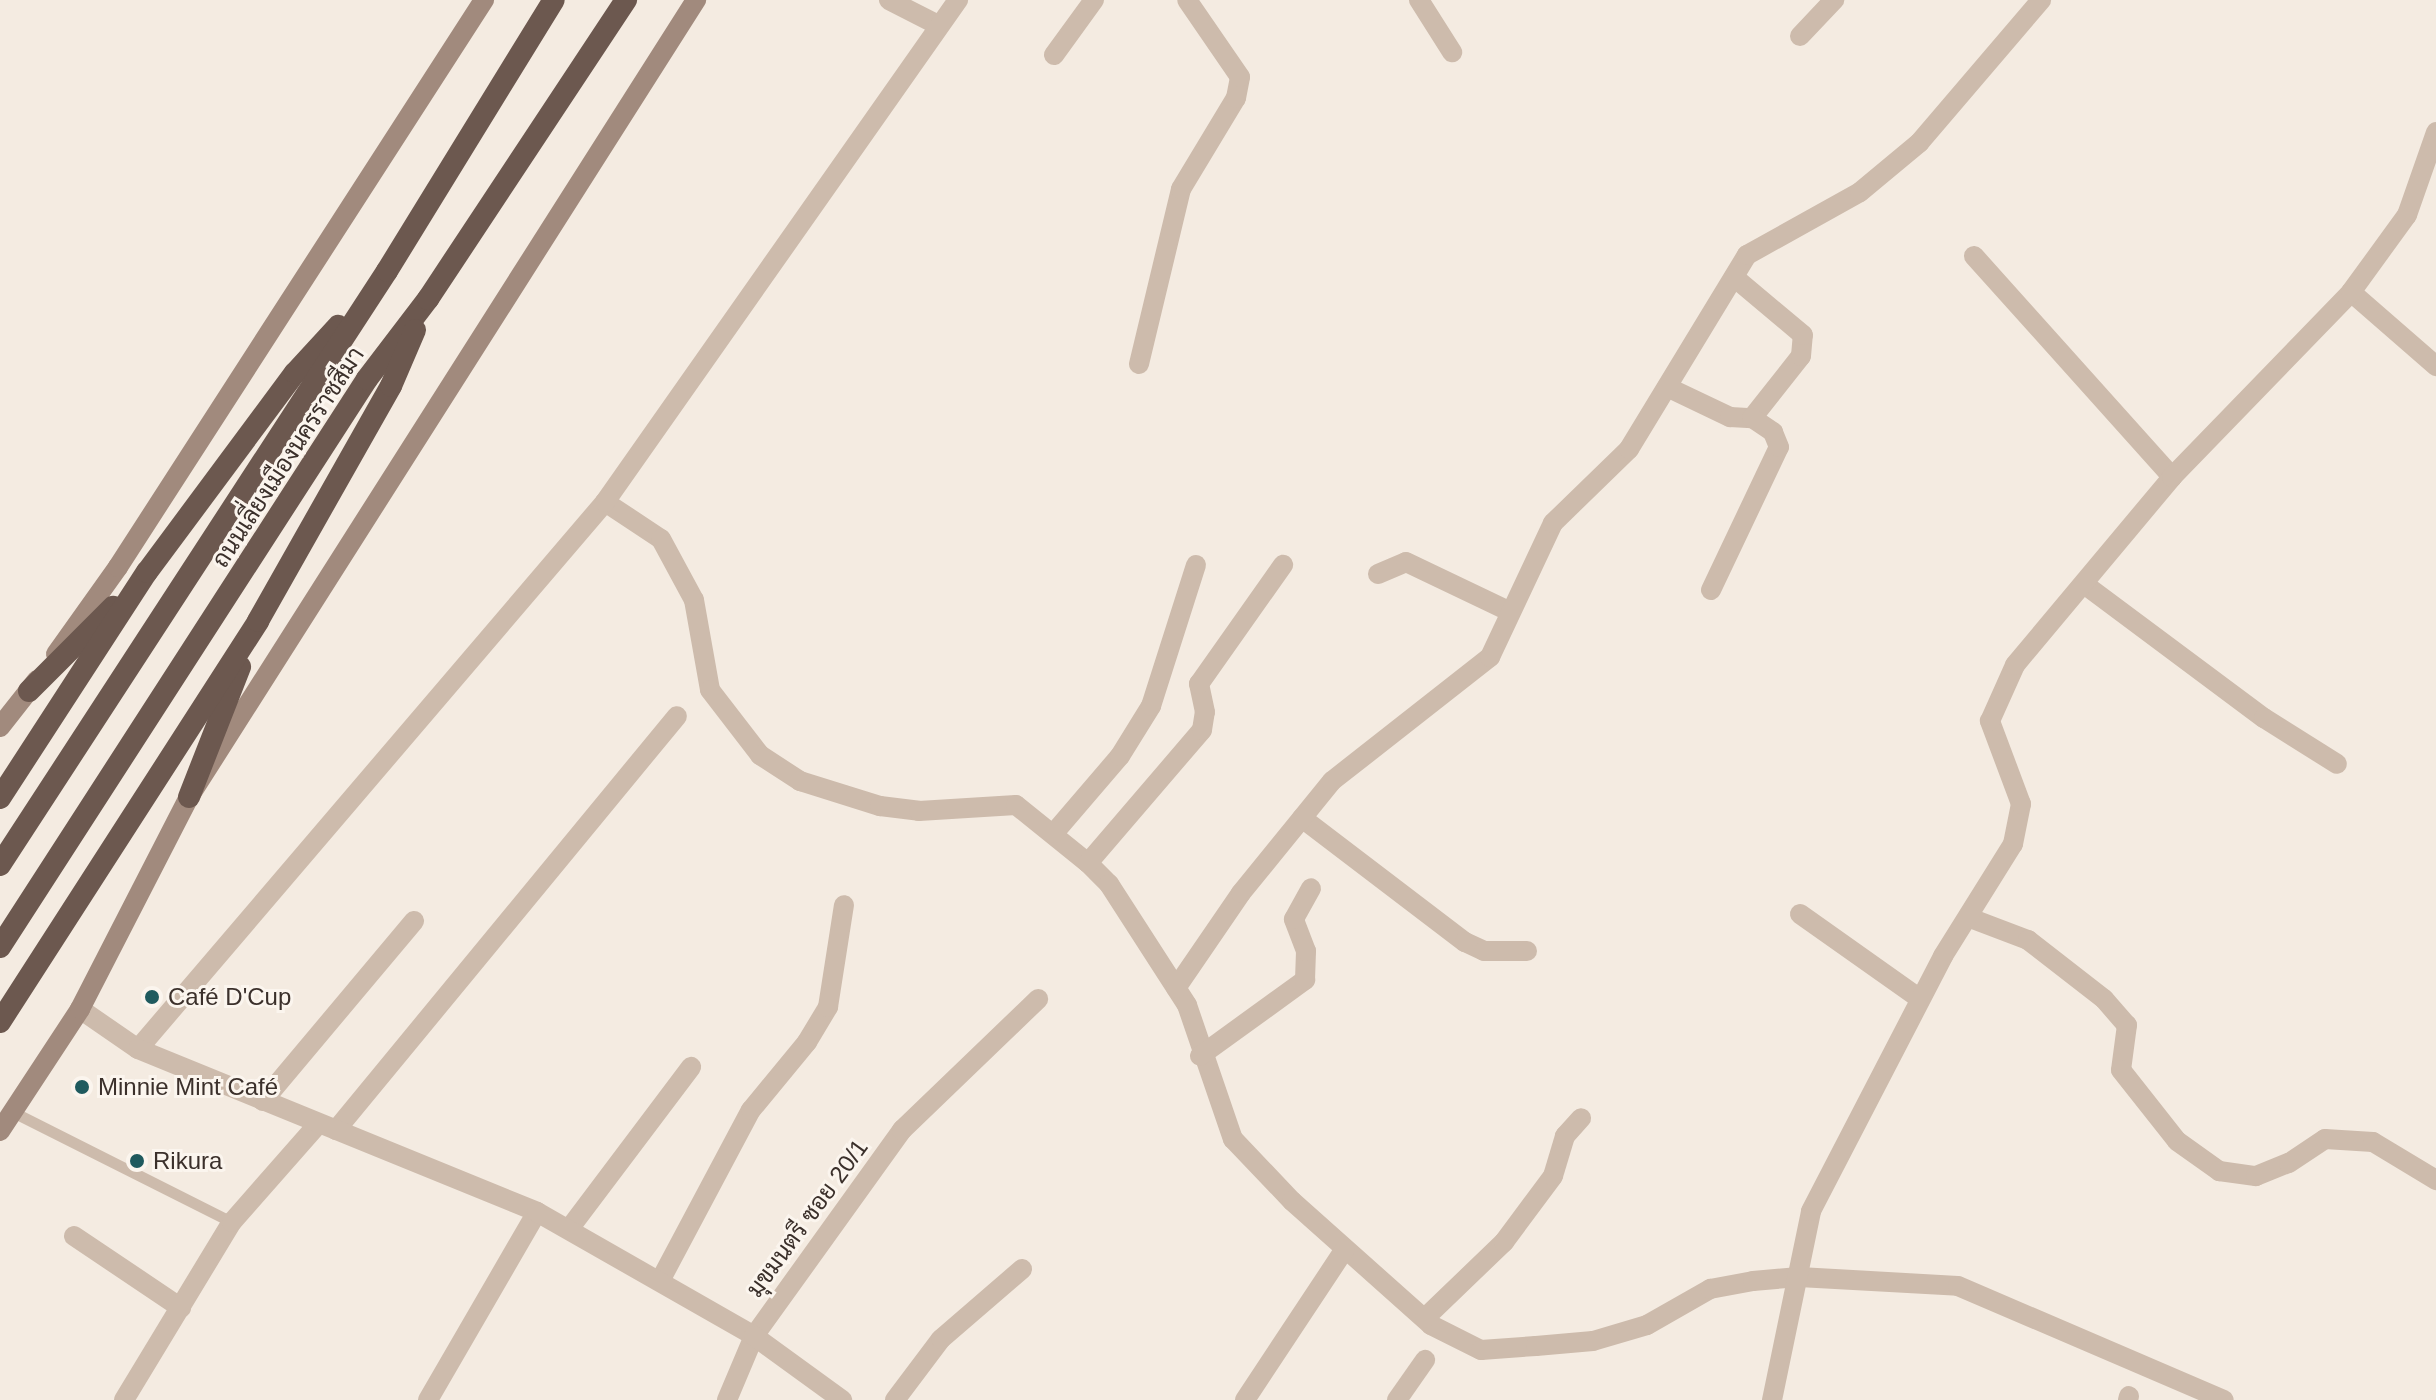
<!DOCTYPE html>
<html>
<head>
<meta charset="utf-8">
<style>
  body { margin:0 }
  #map { position:relative; width:2436px; height:1400px; overflow:hidden; background:#f4ebe1; font-family:Arial,Sarabun,sans-serif }
  div>[style] { position:absolute }
  [style*='--x'] { left:calc(var(--x)*1px); top:calc(var(--y)*1px); width:calc(var(--w)*1px); rotate:calc(var(--a)*1deg) }
  .service>* { height:11px; margin:-5.5px; padding:0 5.5px; transform-origin:5.5px; border-radius:5.5px; background:#cdbbac }
  .minor>* { height:20px; margin:-10px; padding:0 10px; transform-origin:10px; border-radius:10px; background:#cdbbac }
  .tertiary>* { height:20px; margin:-10px; padding:0 10px; transform-origin:10px; border-radius:10px; background:#cdbbac }
  .secondary>* { height:20px; margin:-10px; padding:0 10px; transform-origin:10px; border-radius:10px; background:#a18a7d }
  .trunk>* { height:22px; margin:-11px; padding:0 11px; transform-origin:11px; border-radius:11px; background:#6c584f }
  .dots>* { width:22px; height:22px; translate:-50% -50%; box-sizing:border-box; border:4px solid #fbf5ee; border-radius:50% }
  span { translate:-50% -50%; white-space:nowrap; text-align:center; line-height:1.15; -webkit-text-stroke:6px #fbf5ee; paint-order:stroke }
  .street-label { font-size:24px; color:#3b302b }
  .poi-label { font-size:24px; color:#3b302b }
  .left { translate:0 -50%; text-align:left }
</style>
</head>
<body>
<div id="map">
  <div class="service">
    <div style="--x:13;--y:1112;--w:245;--a:26.7"></div>
  </div>
  <div class="minor">
    <div style="--x:889;--y:0;--w:55;--a:27"></div>
    <div style="--x:1419;--y:0;--w:62;--a:57.6"></div>
    <div style="--x:1800;--y:36;--w:50;--a:-46.6"></div>
    <div style="--x:1054;--y:55;--w:68;--a:-54"></div>
    <div style="--x:1974;--y:256;--w:297;--a:48.1"></div>
    <div style="--x:2351;--y:292;--w:113;--a:41"></div>
    <div style="--x:1139;--y:364;--w:180;--a:-76.5"></div>
    <div style="--x:1181;--y:189;--w:106;--a:-58.9"></div>
    <div style="--x:1236;--y:98;--w:21;--a:-79"></div>
    <div style="--x:1240;--y:77;--w:93;--a:-124.5"></div>
    <div style="--x:1667;--y:387;--w:70;--a:25.5"></div>
    <div style="--x:1730;--y:417;--w:22;--a:3"></div>
    <div style="--x:1752;--y:418;--w:79;--a:-51.7"></div>
    <div style="--x:1801;--y:356;--w:21;--a:-85"></div>
    <div style="--x:1803;--y:335;--w:90;--a:-140"></div>
    <div style="--x:605;--y:502;--w:67;--a:33.5"></div>
    <div style="--x:661;--y:539;--w:69;--a:61.6"></div>
    <div style="--x:694;--y:600;--w:91;--a:79.9"></div>
    <div style="--x:710;--y:690;--w:82;--a:52.4"></div>
    <div style="--x:760;--y:755;--w:48;--a:33"></div>
    <div style="--x:800;--y:781;--w:84;--a:17.4"></div>
    <div style="--x:880;--y:806;--w:39;--a:7"></div>
    <div style="--x:919;--y:811;--w:97;--a:-3.5"></div>
    <div style="--x:1016;--y:805;--w:92;--a:38.9"></div>
    <div style="--x:1088;--y:863;--w:30;--a:45"></div>
    <div style="--x:1109;--y:884;--w:144;--a:57.2"></div>
    <div style="--x:1187;--y:1005;--w:142;--a:71.1"></div>
    <div style="--x:1233;--y:1139;--w:86;--a:46.4"></div>
    <div style="--x:1292;--y:1201;--w:186;--a:41.7"></div>
    <div style="--x:1431;--y:1325;--w:56;--a:26.6"></div>
    <div style="--x:1481;--y:1350;--w:55;--a:-4.2"></div>
    <div style="--x:1536;--y:1346;--w:57;--a:-5"></div>
    <div style="--x:1593;--y:1341;--w:56;--a:-16.5"></div>
    <div style="--x:1647;--y:1325;--w:73;--a:-29.7"></div>
    <div style="--x:1710;--y:1289;--w:44;--a:-10.5"></div>
    <div style="--x:1753;--y:1281;--w:46;--a:-5"></div>
    <div style="--x:1799;--y:1277;--w:159;--a:3.2"></div>
    <div style="--x:1958;--y:1286;--w:289;--a:23.2"></div>
    <div style="--x:1378;--y:574;--w:30;--a:-23"></div>
    <div style="--x:1406;--y:562;--w:116;--a:25.5"></div>
    <div style="--x:2084;--y:584;--w:224;--a:36.7"></div>
    <div style="--x:2264;--y:718;--w:86;--a:32.2"></div>
    <div style="--x:1711;--y:590;--w:158;--a:-64.6"></div>
    <div style="--x:1779;--y:447;--w:16;--a:-112"></div>
    <div style="--x:1773;--y:432;--w:25;--a:-146"></div>
    <div style="--x:1302;--y:818;--w:205;--a:37.3"></div>
    <div style="--x:1465;--y:942;--w:21;--a:25"></div>
    <div style="--x:1484;--y:951;--w:43;--a:0"></div>
    <div style="--x:1054;--y:833;--w:101;--a:-49.4"></div>
    <div style="--x:1120;--y:756;--w:59;--a:-58.2"></div>
    <div style="--x:1151;--y:706;--w:148;--a:-72.3"></div>
    <div style="--x:1088;--y:863;--w:175;--a:-49.4"></div>
    <div style="--x:1202;--y:730;--w:18;--a:-81"></div>
    <div style="--x:1205;--y:712;--w:29;--a:-102"></div>
    <div style="--x:1199;--y:684;--w:146;--a:-54.8"></div>
    <div style="--x:1800;--y:914;--w:147;--a:35.3"></div>
    <div style="--x:1970;--y:918;--w:62;--a:20.8"></div>
    <div style="--x:2028;--y:940;--w:96;--a:37.8"></div>
    <div style="--x:2104;--y:999;--w:35;--a:49"></div>
    <div style="--x:2127;--y:1025;--w:45;--a:97.6"></div>
    <div style="--x:2121;--y:1070;--w:90;--a:51.7"></div>
    <div style="--x:2177;--y:1141;--w:52;--a:35.5"></div>
    <div style="--x:2219;--y:1171;--w:37;--a:8"></div>
    <div style="--x:2256;--y:1176;--w:35;--a:-22"></div>
    <div style="--x:2289;--y:1163;--w:43;--a:-33.7"></div>
    <div style="--x:2325;--y:1139;--w:48;--a:3.6"></div>
    <div style="--x:2373;--y:1142;--w:74;--a:31.1"></div>
    <div style="--x:1176;--y:988;--w:115;--a:-55.6"></div>
    <div style="--x:1241;--y:893;--w:144;--a:-50.9"></div>
    <div style="--x:1332;--y:781;--w:201;--a:-38.1"></div>
    <div style="--x:1490;--y:657;--w:148;--a:-64.8"></div>
    <div style="--x:1553;--y:523;--w:106;--a:-44.2"></div>
    <div style="--x:1629;--y:449;--w:227;--a:-58.7"></div>
    <div style="--x:1747;--y:255;--w:129;--a:-29.1"></div>
    <div style="--x:1860;--y:192;--w:77;--a:-39.7"></div>
    <div style="--x:1919;--y:143;--w:188;--a:-49.5"></div>
    <div style="--x:138;--y:1049;--w:719;--a:-49.51"></div>
    <div style="--x:605;--y:502;--w:614;--a:-54.89"></div>
    <div style="--x:1200;--y:1056;--w:130;--a:-35.9"></div>
    <div style="--x:1305;--y:980;--w:29;--a:-88"></div>
    <div style="--x:1306;--y:951;--w:34;--a:-111"></div>
    <div style="--x:1294;--y:919;--w:35;--a:-61"></div>
    <div style="--x:263;--y:1101;--w:235;--a:-50"></div>
    <div style="--x:336;--y:1130;--w:536;--a:-50.52"></div>
    <div style="--x:569;--y:1229;--w:203;--a:-53"></div>
    <div style="--x:74;--y:1236;--w:129;--a:33.9"></div>
    <div style="--x:661;--y:1279;--w:191;--a:-62"></div>
    <div style="--x:751;--y:1110;--w:88;--a:-50.5"></div>
    <div style="--x:807;--y:1042;--w:41;--a:-59"></div>
    <div style="--x:828;--y:1007;--w:103;--a:-81.1"></div>
    <div style="--x:1425;--y:1318;--w:110;--a:-43.9"></div>
    <div style="--x:1504;--y:1242;--w:82;--a:-53.4"></div>
    <div style="--x:1553;--y:1176;--w:42;--a:-73.3"></div>
    <div style="--x:1565;--y:1136;--w:24;--a:-48"></div>
    <div style="--x:124;--y:1400;--w:208;--a:-58.8"></div>
    <div style="--x:232;--y:1222;--w:130;--a:-48.7"></div>
    <div style="--x:428;--y:1400;--w:217;--a:-59.9"></div>
    <div style="--x:727;--y:1400;--w:69;--a:-67.1"></div>
    <div style="--x:754;--y:1336;--w:254;--a:-54.3"></div>
    <div style="--x:902;--y:1130;--w:189;--a:-43.9"></div>
    <div style="--x:895;--y:1400;--w:76;--a:-53"></div>
    <div style="--x:941;--y:1339;--w:107;--a:-40.8"></div>
    <div style="--x:1245;--y:1400;--w:181;--a:-56.5"></div>
    <div style="--x:1397;--y:1400;--w:49;--a:-55"></div>
    <div style="--x:1772;--y:1400;--w:193;--a:-78.3"></div>
    <div style="--x:1811;--y:1211;--w:287;--a:-62.6"></div>
    <div style="--x:1943;--y:956;--w:132;--a:-58"></div>
    <div style="--x:2013;--y:844;--w:41;--a:-78.7"></div>
    <div style="--x:2021;--y:804;--w:89;--a:-110.5"></div>
    <div style="--x:1990;--y:721;--w:61;--a:-65.9"></div>
    <div style="--x:2015;--y:665;--w:245;--a:-50.1"></div>
    <div style="--x:2172;--y:477;--w:257;--a:-45.9"></div>
    <div style="--x:2351;--y:292;--w:95;--a:-54"></div>
    <div style="--x:2407;--y:215;--w:88;--a:-70.7"></div>
    <div style="--x:2128;--y:1400;--w:4;--a:-76"></div>
  </div>
  <div class="tertiary">
    <div style="--x:80;--y:1009;--w:70;--a:34.6"></div>
    <div style="--x:138;--y:1049;--w:431;--a:22.2"></div>
    <div style="--x:537;--y:1212;--w:250;--a:29.7"></div>
    <div style="--x:754;--y:1336;--w:109;--a:36"></div>
  </div>
  <div class="secondary">
    <div style="--x:56;--y:654;--w:107;--a:-54.5"></div>
    <div style="--x:118;--y:567;--w:675;--a:-57.16"></div>
    <div style="--x:0;--y:727;--w:60;--a:-51.8"></div>
    <div style="--x:0;--y:1131;--w:146;--a:-56.7"></div>
    <div style="--x:80;--y:1009;--w:238;--a:-62.8"></div>
    <div style="--x:189;--y:797;--w:945;--a:-57.54"></div>
  </div>
  <div class="trunk">
    <div style="--x:29;--y:691;--w:119;--a:-45"></div>
    <div style="--x:189;--y:797;--w:140;--a:-68.6"></div>
    <div style="--x:0;--y:798;--w:270;--a:-57"></div>
    <div style="--x:147;--y:572;--w:248;--a:-53.4"></div>
    <div style="--x:295;--y:373;--w:64;--a:-47.5"></div>
    <div style="--x:0;--y:865;--w:709;--a:-56.92"></div>
    <div style="--x:387;--y:271;--w:318;--a:-58.4"></div>
    <div style="--x:0;--y:947;--w:676;--a:-57.13"></div>
    <div style="--x:367;--y:379;--w:101;--a:-52.7"></div>
    <div style="--x:428;--y:299;--w:359;--a:-56.5"></div>
    <div style="--x:0;--y:1022;--w:477;--a:-57.2"></div>
    <div style="--x:258;--y:621;--w:270;--a:-60.5"></div>
    <div style="--x:391;--y:386;--w:61;--a:-66.8"></div>
  </div>
  <div class="dots">
    <div style="left:152px;top:997px;background:#1f5a5e"></div>
    <div style="left:82px;top:1087px;background:#1f5a5e"></div>
    <div style="left:137px;top:1161px;background:#1f5a5e"></div>
  </div>
  <div class="street-label">
    <span style="left:288px;top:457px;rotate:-57deg">ถนนเลี่ยงเมืองนครราชสีมา</span>
    <span style="left:807px;top:1218px;rotate:-54deg">มุขมนตรี ซอย 20/1</span>
  </div>
  <div class="poi-label">
    <span class="left" style="left:168px;top:997px">Café D'Cup</span>
    <span class="left" style="left:98px;top:1087px">Minnie Mint Café</span>
    <span class="left" style="left:153px;top:1161px">Rikura</span>
  </div>
</div>
</body>
</html>
